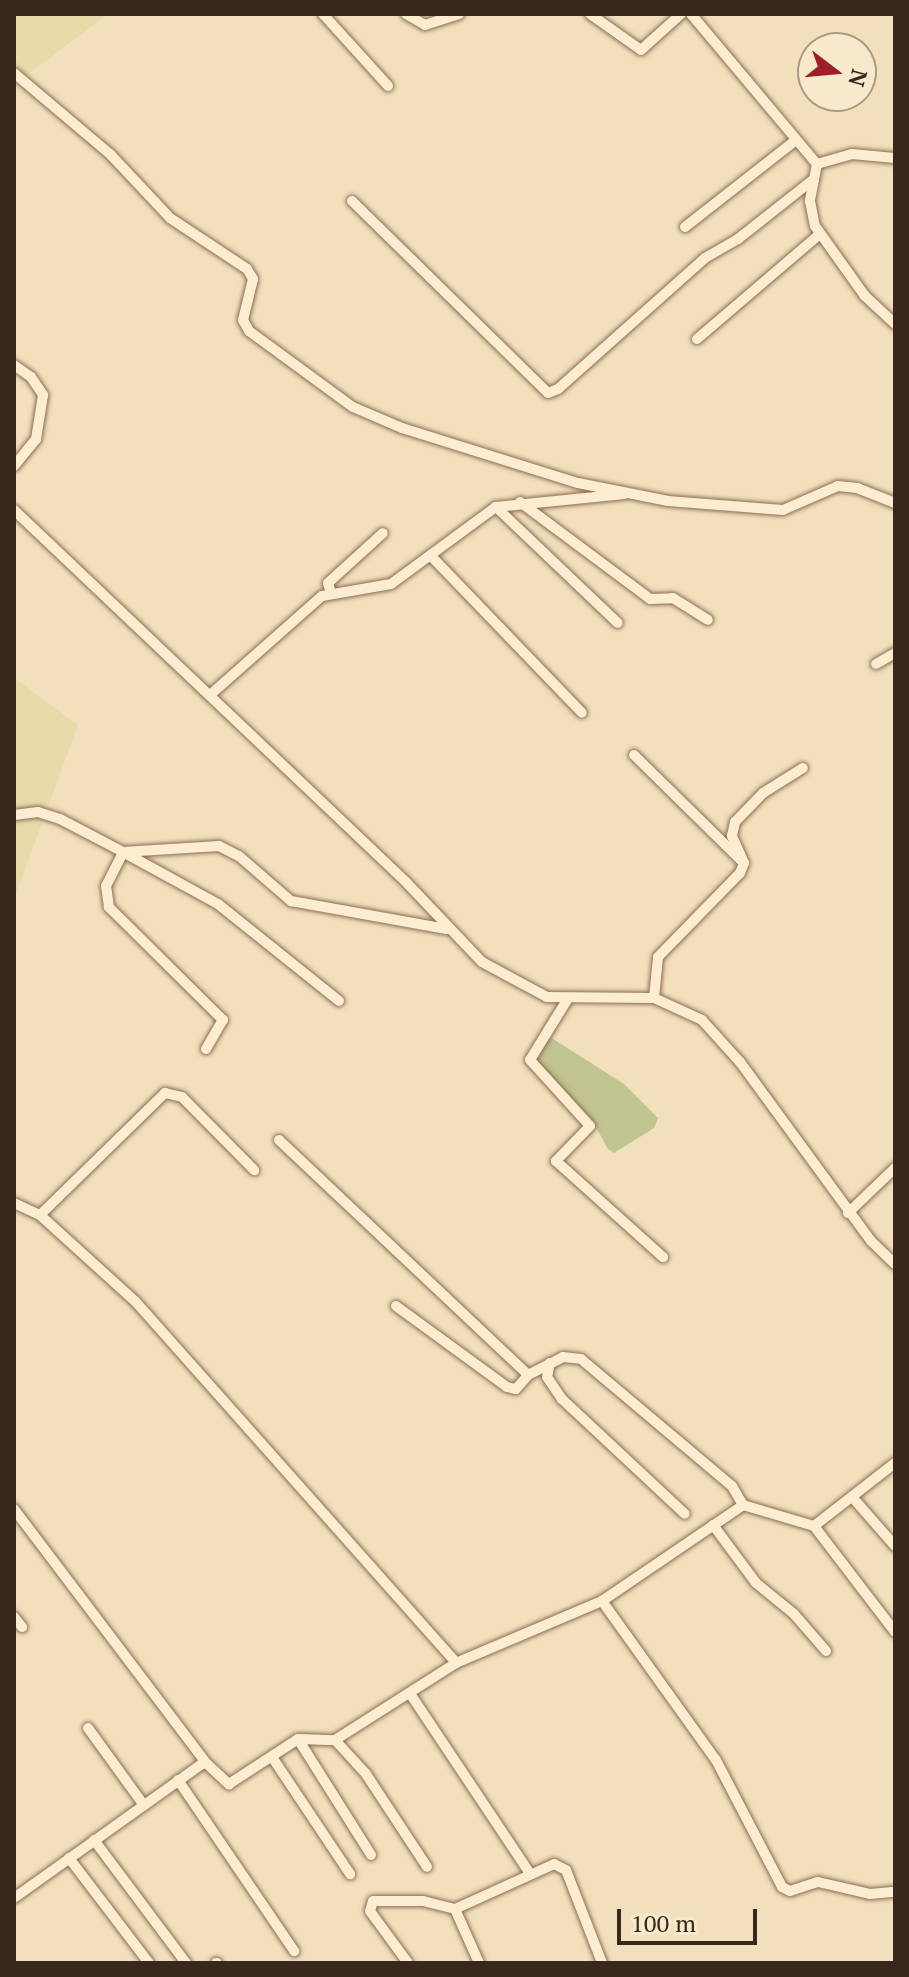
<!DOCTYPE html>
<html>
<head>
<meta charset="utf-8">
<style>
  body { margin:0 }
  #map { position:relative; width:909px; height:1977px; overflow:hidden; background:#f2dfbc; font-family:"PT Serif",serif }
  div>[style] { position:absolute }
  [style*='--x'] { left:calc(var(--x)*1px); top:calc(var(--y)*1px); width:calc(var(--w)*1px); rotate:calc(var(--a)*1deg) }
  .farmland>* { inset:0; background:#e8daa9 }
  .cemetery>* { inset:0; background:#c0c490 }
  .roads { filter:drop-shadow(0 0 2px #8b6e54) drop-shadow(0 0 2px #8b6e54) }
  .street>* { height:10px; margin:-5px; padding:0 5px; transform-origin:5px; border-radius:5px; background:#fcecd0 }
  span { translate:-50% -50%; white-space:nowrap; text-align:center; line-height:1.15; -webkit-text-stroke:6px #f8e9cc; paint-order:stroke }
  .frame { position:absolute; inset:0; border:16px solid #38271a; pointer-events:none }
  .north { position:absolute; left:797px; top:32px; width:80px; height:80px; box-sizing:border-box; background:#f8e9cc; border:2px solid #ab9b85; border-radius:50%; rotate:106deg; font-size:22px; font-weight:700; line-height:32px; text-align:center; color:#38271a }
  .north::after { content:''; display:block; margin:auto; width:28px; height:36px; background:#9f1f27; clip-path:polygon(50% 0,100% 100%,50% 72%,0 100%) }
  .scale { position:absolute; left:617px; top:1909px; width:140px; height:36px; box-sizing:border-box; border:4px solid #38271a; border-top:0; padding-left:10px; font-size:24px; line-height:28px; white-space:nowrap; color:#38271a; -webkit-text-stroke:6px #f8e9cc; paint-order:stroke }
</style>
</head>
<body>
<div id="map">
  <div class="farmland">
    <div style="clip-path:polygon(14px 14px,108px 14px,14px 85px)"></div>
    <div style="clip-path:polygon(14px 678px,78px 725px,14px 899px)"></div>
  </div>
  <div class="cemetery">
    <div style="clip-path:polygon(550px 1037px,624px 1084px,658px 1118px,654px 1128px,614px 1153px,608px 1149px,593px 1122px,534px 1061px)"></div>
  </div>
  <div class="roads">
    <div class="street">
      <div style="--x:323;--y:14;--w:97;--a:47.9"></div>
      <div style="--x:406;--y:14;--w:22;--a:30"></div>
      <div style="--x:425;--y:25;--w:36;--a:-18"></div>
      <div style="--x:590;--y:14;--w:62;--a:35.2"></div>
      <div style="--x:641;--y:50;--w:54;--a:-42"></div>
      <div style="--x:691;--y:14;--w:196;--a:50"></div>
      <div style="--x:817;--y:164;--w:38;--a:101"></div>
      <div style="--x:810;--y:201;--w:25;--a:79"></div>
      <div style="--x:815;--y:226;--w:86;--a:54.5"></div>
      <div style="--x:865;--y:296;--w:41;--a:43"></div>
      <div style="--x:14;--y:73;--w:126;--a:40.2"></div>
      <div style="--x:110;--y:154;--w:88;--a:46.8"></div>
      <div style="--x:170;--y:218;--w:92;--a:33.5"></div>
      <div style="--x:247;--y:269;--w:12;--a:59"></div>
      <div style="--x:253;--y:279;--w:42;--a:103.7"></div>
      <div style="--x:243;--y:320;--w:13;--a:61"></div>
      <div style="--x:249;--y:331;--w:129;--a:36.2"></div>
      <div style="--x:353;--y:407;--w:53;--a:23.2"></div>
      <div style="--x:402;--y:428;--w:184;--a:17.4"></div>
      <div style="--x:578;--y:483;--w:92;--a:11.3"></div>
      <div style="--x:668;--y:501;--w:115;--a:4.5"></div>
      <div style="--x:783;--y:510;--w:60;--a:-23.6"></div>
      <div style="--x:838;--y:486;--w:19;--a:6"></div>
      <div style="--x:857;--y:488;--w:41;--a:21.5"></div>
      <div style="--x:817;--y:164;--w:36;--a:-16"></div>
      <div style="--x:852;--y:154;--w:43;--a:5.3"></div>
      <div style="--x:352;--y:201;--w:274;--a:44.4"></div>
      <div style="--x:548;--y:393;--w:11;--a:-22"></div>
      <div style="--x:558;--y:389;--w:197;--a:-41.7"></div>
      <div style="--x:705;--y:258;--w:38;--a:-30"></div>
      <div style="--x:738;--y:239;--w:97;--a:-38.3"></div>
      <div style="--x:685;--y:227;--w:141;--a:-38.1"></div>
      <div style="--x:697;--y:339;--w:162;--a:-40.5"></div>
      <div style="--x:14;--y:365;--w:21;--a:35"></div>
      <div style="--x:31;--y:377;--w:22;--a:56"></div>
      <div style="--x:43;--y:395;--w:45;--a:99"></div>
      <div style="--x:36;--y:439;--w:35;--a:129"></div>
      <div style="--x:520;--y:502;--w:162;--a:36.7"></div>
      <div style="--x:650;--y:599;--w:23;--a:-2"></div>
      <div style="--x:673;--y:598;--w:41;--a:32.2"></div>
      <div style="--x:496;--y:507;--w:168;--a:43.6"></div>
      <div style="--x:14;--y:510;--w:540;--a:43.5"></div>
      <div style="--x:406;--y:882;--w:110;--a:46.5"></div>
      <div style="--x:482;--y:962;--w:74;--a:28.3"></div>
      <div style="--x:547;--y:997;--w:107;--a:0.5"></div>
      <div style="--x:654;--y:998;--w:53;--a:24.6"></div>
      <div style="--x:702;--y:1020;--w:57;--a:47.9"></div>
      <div style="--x:740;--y:1062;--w:222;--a:53.8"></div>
      <div style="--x:871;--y:1241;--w:33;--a:44"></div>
      <div style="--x:432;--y:557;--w:216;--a:46.1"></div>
      <div style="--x:331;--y:593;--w:10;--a:-107"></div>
      <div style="--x:328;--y:583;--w:74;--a:-42.3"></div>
      <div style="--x:876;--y:664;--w:22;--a:-30"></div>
      <div style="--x:210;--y:695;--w:149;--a:-41.5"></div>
      <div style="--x:322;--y:596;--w:70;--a:-9.9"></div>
      <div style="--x:391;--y:584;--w:130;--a:-36.3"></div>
      <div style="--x:496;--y:507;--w:129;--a:-5.8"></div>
      <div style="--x:634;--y:755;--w:150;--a:44.5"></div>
      <div style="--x:14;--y:815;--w:24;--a:-7"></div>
      <div style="--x:38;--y:812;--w:23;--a:18"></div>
      <div style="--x:60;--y:819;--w:71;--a:27.6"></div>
      <div style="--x:123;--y:852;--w:96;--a:-3.6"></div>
      <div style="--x:219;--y:846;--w:22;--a:27"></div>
      <div style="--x:239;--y:856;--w:69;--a:40.9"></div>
      <div style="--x:291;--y:901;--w:158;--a:10.2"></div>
      <div style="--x:654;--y:998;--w:41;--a:-84.4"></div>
      <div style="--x:658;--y:957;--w:117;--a:-45.7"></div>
      <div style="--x:740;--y:873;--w:11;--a:-68"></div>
      <div style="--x:744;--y:863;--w:30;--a:-114"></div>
      <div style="--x:732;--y:836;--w:14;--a:-78"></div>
      <div style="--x:735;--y:822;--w:40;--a:-46"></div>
      <div style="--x:763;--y:793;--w:47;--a:-32"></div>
      <div style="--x:567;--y:1000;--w:70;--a:121.7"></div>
      <div style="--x:530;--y:1060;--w:89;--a:47.7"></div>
      <div style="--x:590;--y:1126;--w:49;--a:134.2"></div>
      <div style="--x:556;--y:1161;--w:144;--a:41.9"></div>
      <div style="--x:206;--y:1049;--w:34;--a:-60"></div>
      <div style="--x:223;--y:1020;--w:161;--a:-135.3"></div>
      <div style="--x:109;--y:907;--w:21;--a:-98"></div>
      <div style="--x:106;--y:886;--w:38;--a:-63"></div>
      <div style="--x:123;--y:852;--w:108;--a:28.7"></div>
      <div style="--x:218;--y:904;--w:155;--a:38.7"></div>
      <div style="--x:279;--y:1140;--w:342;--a:43.3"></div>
      <div style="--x:528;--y:1375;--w:39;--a:-27"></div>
      <div style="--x:563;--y:1357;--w:18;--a:6"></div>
      <div style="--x:581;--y:1359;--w:197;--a:40.1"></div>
      <div style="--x:732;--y:1486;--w:22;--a:60"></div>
      <div style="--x:743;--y:1505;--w:74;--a:16.5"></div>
      <div style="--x:814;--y:1526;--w:103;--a:-37.9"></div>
      <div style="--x:14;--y:1203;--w:29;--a:25"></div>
      <div style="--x:40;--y:1215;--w:128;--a:42.2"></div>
      <div style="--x:135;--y:1301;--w:484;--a:48.4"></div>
      <div style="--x:848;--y:1213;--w:65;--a:-43.8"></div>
      <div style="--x:40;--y:1215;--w:175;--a:-44.3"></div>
      <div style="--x:165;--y:1093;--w:17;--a:13"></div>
      <div style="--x:182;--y:1097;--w:103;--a:45.4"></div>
      <div style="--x:396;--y:1306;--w:137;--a:36.1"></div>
      <div style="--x:507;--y:1387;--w:9;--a:13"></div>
      <div style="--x:516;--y:1389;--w:18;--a:-49"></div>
      <div style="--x:550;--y:1363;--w:14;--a:102"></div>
      <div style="--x:547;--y:1377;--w:27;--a:56"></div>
      <div style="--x:562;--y:1399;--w:168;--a:43.1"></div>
      <div style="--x:853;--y:1498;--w:64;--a:48.8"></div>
      <div style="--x:14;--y:1509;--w:317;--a:52.9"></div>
      <div style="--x:205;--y:1762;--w:33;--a:43"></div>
      <div style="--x:229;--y:1784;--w:82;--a:-33.1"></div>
      <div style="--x:298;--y:1739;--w:37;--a:2"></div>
      <div style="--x:335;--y:1740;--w:143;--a:-32.5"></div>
      <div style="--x:456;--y:1663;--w:159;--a:-23"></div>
      <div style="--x:602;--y:1601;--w:171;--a:-34.2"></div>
      <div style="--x:713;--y:1525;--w:72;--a:53.4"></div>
      <div style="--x:756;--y:1583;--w:49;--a:39.2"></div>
      <div style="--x:794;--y:1614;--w:49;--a:49.1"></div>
      <div style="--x:814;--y:1526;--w:133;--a:52.6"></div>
      <div style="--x:602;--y:1601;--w:196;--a:54.4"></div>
      <div style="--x:716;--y:1760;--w:143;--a:62.5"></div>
      <div style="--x:782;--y:1887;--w:9;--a:27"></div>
      <div style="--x:790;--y:1891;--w:29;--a:-18"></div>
      <div style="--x:818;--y:1882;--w:53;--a:13"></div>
      <div style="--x:870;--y:1894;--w:25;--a:-5"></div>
      <div style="--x:14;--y:1617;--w:13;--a:51"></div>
      <div style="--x:411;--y:1695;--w:213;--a:56.3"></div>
      <div style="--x:88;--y:1728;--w:94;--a:54.1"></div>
      <div style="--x:298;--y:1739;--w:137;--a:57.8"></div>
      <div style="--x:335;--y:1740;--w:46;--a:47.6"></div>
      <div style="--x:366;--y:1774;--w:111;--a:56.7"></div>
      <div style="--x:272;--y:1757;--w:141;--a:56.3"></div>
      <div style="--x:178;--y:1780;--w:207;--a:55.8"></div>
      <div style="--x:94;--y:1840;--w:154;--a:53.2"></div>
      <div style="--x:69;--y:1858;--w:132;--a:52.7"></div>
      <div style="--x:14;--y:1898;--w:234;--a:-35.5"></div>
      <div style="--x:455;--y:1909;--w:59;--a:66"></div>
      <div style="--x:216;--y:1963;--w:1;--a:0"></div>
      <div style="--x:408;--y:1963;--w:64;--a:-126.2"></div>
      <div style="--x:370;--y:1911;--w:10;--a:-73"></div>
      <div style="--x:373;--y:1901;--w:50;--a:0"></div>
      <div style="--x:423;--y:1901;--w:33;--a:14"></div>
      <div style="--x:455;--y:1909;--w:109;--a:-24.4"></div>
      <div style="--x:554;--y:1864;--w:13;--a:27"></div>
      <div style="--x:566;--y:1870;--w:100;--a:68.8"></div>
    </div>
  </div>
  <div class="frame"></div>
  <div class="north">N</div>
  <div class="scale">100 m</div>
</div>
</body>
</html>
